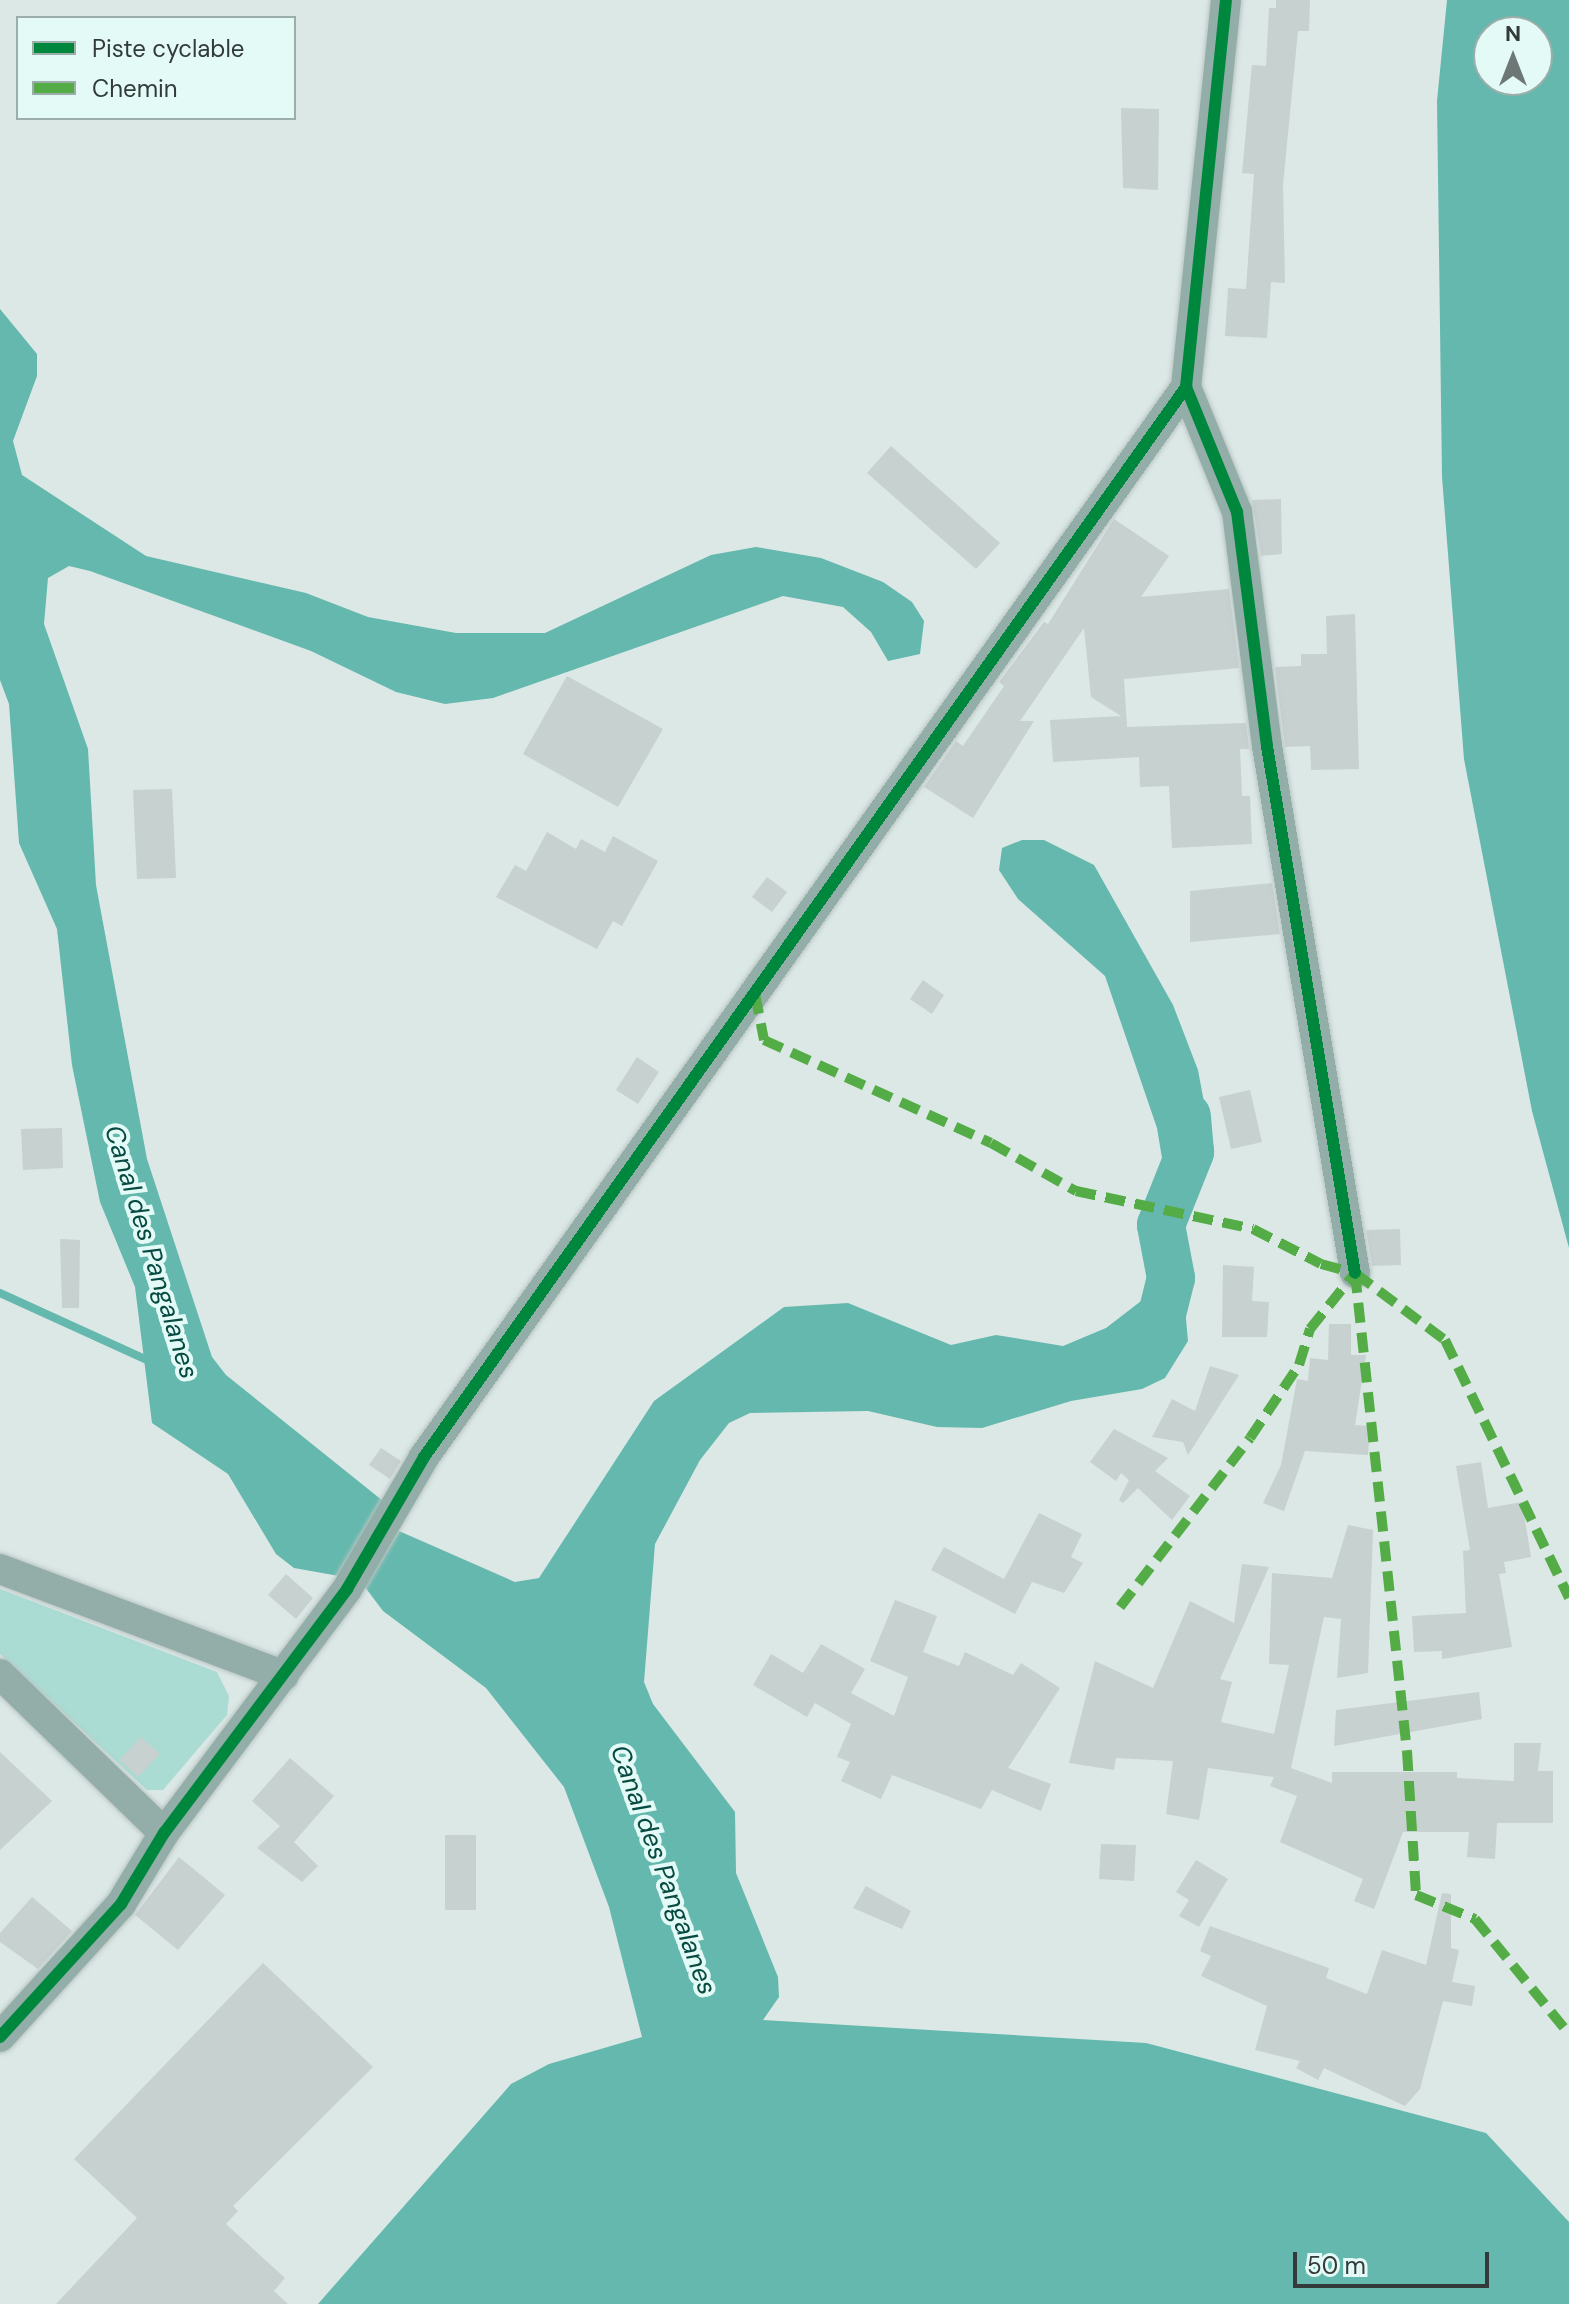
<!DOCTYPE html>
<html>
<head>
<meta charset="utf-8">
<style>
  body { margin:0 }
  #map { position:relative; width:1569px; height:2304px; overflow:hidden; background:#dbe8e6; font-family:"DM Sans",sans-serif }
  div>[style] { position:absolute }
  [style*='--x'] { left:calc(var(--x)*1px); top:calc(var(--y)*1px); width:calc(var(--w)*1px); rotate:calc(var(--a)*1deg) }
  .green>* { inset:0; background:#aadcd4 }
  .water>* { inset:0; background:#65b8ad }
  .stream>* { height:8px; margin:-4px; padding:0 4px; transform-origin:4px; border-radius:4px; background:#65b8ad }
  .river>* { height:48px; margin:-24px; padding:0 24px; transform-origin:24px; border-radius:24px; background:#65b8ad }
  .building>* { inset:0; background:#c7d1cf }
  .roads { filter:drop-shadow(0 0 2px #bac5c3) drop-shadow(0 0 2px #bac5c3) }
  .street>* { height:30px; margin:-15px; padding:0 15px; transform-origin:15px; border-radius:15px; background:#93ada9 }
  .quiet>* { height:10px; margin-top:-5px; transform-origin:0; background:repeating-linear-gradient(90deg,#54ac46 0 20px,transparent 0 30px) }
  .cycleway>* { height:12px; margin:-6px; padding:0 6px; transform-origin:6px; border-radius:6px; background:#00873e }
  span { translate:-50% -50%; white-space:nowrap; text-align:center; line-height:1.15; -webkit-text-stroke:8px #e3faf6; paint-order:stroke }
  .water-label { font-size:26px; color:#074a42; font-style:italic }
  .legend { position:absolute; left:16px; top:16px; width:280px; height:104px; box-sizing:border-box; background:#e3faf6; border:2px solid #9caeaa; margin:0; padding:10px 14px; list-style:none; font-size:24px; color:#323b39 }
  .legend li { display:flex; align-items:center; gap:16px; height:40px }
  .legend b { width:40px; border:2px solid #9caeaa }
  .north { position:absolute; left:1473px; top:16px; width:80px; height:80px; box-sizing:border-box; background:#e3faf6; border:2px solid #9caeaa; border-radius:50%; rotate:0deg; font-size:22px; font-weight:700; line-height:32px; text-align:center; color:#323b39 }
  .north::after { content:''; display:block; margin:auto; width:28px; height:36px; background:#6d7876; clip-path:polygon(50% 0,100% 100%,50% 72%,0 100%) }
  .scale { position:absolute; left:1293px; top:2252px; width:196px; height:36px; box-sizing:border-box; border:4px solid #323b39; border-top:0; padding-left:10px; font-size:24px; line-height:28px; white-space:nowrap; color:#323b39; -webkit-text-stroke:6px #e3faf6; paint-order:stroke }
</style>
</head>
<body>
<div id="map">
  <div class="green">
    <div style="clip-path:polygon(0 1589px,217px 1672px,229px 1696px,227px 1715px,163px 1790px,147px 1790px,0 1654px)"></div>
  </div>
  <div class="water">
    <div style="clip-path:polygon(evenodd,1447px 0,1569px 0,1569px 1248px,1532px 1111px,1464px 759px,1442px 477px,1437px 101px,1447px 0,1537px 32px,1537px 80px,1489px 80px,1489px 32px,1537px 32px)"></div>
    <div style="clip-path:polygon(0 309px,37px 354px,37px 376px,13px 441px,22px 475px,146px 556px,306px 593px,368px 617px,456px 633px,545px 633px,711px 555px,756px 547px,821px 558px,883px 582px,912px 602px,924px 621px,920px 654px,888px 661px,871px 632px,843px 607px,783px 596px,493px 698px,445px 704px,396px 692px,311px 651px,90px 571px,69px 566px,48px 578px,44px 624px,88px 749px,96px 885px,147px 1159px,212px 1357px,226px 1375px,388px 1505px,339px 1576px,294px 1568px,276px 1554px,228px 1474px,152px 1423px,135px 1287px,100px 1202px,72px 1065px,57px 929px,19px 843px,9px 704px,0 680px)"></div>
    <div style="clip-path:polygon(1022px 840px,1044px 840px,1094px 865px,1173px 1005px,1198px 1070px,1214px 1156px,1190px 1178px,1165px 1176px,1157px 1128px,1105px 976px,1018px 899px,999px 870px,1002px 848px)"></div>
    <div style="clip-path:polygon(1171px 1278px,1184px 1297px,1188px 1341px,1165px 1378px,1142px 1389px,1071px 1401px,982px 1428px,937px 1427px,868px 1411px,750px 1413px,729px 1423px,700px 1460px,655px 1544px,644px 1682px,653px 1704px,735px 1812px,736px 1873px,778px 1977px,779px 1997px,763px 2020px,1146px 2043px,1486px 2133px,1569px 2222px,1569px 2304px,318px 2304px,511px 2084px,549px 2064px,642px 2037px,609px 1907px,564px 1787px,486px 1688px,383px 1611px,365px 1587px,399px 1531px,515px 1582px,539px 1578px,654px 1401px,784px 1307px,848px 1303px,951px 1345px,996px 1335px,1063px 1346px,1106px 1328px)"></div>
  </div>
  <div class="stream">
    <div style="--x:0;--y:1293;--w:164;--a:24.5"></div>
  </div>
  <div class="river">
    <div style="--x:1155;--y:1342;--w:66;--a:-76"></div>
    <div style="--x:1171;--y:1278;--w:54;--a:-100.7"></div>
    <div style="--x:1161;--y:1225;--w:79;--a:-68.3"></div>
    <div style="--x:1190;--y:1152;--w:36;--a:-95"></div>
  </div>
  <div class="building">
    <div style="clip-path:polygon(1276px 0,1310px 0,1309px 31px,1298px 31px,1283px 185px,1285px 283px,1271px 282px,1267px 338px,1225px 336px,1228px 288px,1246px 289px,1254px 174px,1242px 173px,1252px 65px,1266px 66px,1269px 8px,1276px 8px)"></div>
    <div style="clip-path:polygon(1121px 108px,1159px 109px,1158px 190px,1123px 188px)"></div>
    <div style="clip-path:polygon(891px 446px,1000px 543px,976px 569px,867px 473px)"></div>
    <div style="clip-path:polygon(1281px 499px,1282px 554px,1261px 556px,1252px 500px)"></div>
    <div style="clip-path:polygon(1114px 519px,1169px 556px,1141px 597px,1229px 589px,1239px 668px,1124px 679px,1127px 727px,1246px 723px,1249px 749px,1240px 749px,1242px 796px,1250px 796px,1252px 844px,1172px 848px,1169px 786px,1140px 787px,1139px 757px,1053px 762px,1050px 720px,1121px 716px,1091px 697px,1084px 628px,1020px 721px,1034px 721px,973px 818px,924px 787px,956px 741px,963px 746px,1004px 686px,999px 682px,1044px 622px,1048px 624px)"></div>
    <div style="clip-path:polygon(1355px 614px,1359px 769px,1311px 770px,1310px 746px,1285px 747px,1275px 667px,1301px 666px,1301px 654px,1327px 654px,1326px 616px)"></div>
    <div style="clip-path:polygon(567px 676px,663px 729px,618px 807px,523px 754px)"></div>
    <div style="clip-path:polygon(172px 789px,176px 878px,137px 879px,133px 790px)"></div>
    <div style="clip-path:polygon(547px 832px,576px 849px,581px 839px,605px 852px,613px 836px,658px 861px,622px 926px,613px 921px,597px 949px,496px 897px,515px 865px,526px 871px)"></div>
    <div style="clip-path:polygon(767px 877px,787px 892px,772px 912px,752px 897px)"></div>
    <div style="clip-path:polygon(1272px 883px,1280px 934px,1190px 942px,1190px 891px)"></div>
    <div style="clip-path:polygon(923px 980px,944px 995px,932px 1014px,910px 999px)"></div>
    <div style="clip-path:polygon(637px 1057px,659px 1072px,638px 1104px,616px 1090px)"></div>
    <div style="clip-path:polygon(1250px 1090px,1262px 1142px,1231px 1149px,1219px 1097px)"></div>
    <div style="clip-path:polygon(62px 1128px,63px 1168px,23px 1170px,21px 1129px)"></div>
    <div style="clip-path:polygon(1400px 1229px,1401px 1265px,1372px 1266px,1366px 1230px)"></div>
    <div style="clip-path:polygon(60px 1239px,80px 1240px,79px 1308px,62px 1308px)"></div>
    <div style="clip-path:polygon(1223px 1265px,1254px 1267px,1252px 1301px,1269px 1302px,1267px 1337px,1222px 1337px)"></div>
    <div style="clip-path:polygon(1329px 1324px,1351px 1324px,1351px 1355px,1366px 1355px,1355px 1425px,1370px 1426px,1368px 1455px,1305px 1451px,1284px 1511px,1263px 1503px,1281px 1465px,1297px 1379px,1308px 1381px,1310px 1358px,1328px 1360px)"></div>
    <div style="clip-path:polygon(1210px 1366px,1239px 1375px,1188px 1455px,1183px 1442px,1152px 1437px,1172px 1399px,1195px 1411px)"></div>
    <div style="clip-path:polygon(1114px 1429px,1168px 1458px,1155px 1471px,1190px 1496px,1172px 1520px,1138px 1488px,1123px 1503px,1119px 1500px,1129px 1480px,1121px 1473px,1116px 1481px,1090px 1462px)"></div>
    <div style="clip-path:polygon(381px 1448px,401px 1461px,390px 1479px,369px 1465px)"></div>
    <div style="clip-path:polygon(1481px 1462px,1488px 1508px,1522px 1502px,1531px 1557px,1504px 1562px,1506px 1573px,1499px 1574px,1512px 1647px,1442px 1659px,1442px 1651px,1414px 1652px,1412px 1616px,1466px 1613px,1463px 1551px,1470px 1550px,1456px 1466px)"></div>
    <div style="clip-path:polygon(1039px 1513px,1082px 1534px,1071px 1557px,1083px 1563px,1064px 1593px,1032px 1582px,1015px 1614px,931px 1570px,944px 1547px,1004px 1579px)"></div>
    <div style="clip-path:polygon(1348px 1525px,1373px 1530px,1368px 1673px,1337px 1678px,1341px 1619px,1324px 1617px,1291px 1768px,1332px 1783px,1332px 1772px,1457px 1772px,1457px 1778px,1514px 1781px,1514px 1743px,1541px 1743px,1538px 1771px,1553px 1771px,1553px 1823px,1497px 1823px,1495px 1859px,1467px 1857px,1469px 1832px,1403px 1832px,1374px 1909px,1354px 1901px,1363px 1879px,1280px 1842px,1297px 1796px,1270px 1786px,1274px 1777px,1208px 1768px,1199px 1820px,1166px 1814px,1173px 1761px,1116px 1758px,1114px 1770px,1069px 1763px,1095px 1661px,1153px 1688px,1190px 1601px,1234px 1623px,1242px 1564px,1269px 1567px,1220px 1679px,1232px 1682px,1221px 1722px,1274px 1734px,1289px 1665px,1269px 1664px,1272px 1573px,1332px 1578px)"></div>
    <div style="clip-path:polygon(286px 1574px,313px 1598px,296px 1619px,268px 1595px)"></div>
    <div style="clip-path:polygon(895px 1600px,937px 1616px,923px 1652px,959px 1666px,965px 1652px,1013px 1675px,1021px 1663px,1060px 1688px,1008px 1768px,1051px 1784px,1041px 1811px,992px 1790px,981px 1809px,892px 1775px,881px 1799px,841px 1781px,850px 1762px,837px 1757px,851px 1724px,815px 1703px,807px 1717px,753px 1685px,771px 1654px,803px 1673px,821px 1644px,865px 1669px,851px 1693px,894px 1716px,908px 1677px,870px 1661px)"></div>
    <div style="clip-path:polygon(1479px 1692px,1482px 1719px,1334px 1746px,1336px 1710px)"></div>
    <div style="clip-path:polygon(141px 1737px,160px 1754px,138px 1777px,119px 1760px)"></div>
    <div style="clip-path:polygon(0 1752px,52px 1801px,0 1850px)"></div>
    <div style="clip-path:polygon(290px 1758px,334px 1796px,294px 1842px,318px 1866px,302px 1882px,257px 1848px,280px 1826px,252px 1801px)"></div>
    <div style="clip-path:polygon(445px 1835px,476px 1835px,476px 1910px,445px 1910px)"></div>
    <div style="clip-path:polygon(1101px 1844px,1136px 1845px,1134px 1881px,1099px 1879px)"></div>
    <div style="clip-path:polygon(179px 1857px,225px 1895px,178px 1950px,135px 1915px)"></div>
    <div style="clip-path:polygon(1196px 1860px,1228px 1879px,1199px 1927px,1179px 1916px,1189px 1900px,1176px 1892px)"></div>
    <div style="clip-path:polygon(866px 1886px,911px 1911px,902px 1929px,853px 1908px)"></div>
    <div style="clip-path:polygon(1442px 1893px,1451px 1894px,1451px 1948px,1459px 1950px,1452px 1982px,1475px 1986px,1472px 2006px,1443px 2001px,1420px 2089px,1405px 2106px,1324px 2068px,1318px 2080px,1296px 2068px,1300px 2061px,1255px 2050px,1267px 2006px,1201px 1976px,1211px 1956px,1200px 1951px,1210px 1926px,1329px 1968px,1326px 1978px,1367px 1994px,1382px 1950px,1426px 1965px)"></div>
    <div style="clip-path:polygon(32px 1897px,72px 1931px,38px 1969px,0 1942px,0 1933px)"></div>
    <div style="clip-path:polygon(263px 1963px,373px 2067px,233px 2206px,238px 2211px,226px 2224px,285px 2278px,274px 2291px,288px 2304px,56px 2304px,137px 2218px,74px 2159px)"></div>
  </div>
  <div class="roads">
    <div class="street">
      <div style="--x:1186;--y:387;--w:135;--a:67.8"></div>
      <div style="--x:1237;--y:512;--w:236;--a:82.7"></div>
      <div style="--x:1267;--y:746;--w:534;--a:80.52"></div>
      <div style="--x:0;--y:1569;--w:303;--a:20.6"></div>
      <div style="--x:0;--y:1674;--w:228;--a:44.1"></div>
      <div style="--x:0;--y:2037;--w:180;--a:-47.7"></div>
      <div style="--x:121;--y:1904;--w:83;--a:-58.8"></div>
      <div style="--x:164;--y:1833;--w:305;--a:-53.1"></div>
      <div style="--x:347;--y:1589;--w:153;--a:-59.7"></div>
      <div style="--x:424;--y:1457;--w:1314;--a:-54.54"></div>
      <div style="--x:1186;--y:387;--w:389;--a:-84.1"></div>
    </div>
  </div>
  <div class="quiet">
    <div style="--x:755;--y:994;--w:47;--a:78.9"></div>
    <div style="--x:764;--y:1040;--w:249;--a:24.4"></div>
    <div style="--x:991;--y:1143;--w:98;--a:29.5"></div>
    <div style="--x:1076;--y:1191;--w:181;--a:12.1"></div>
    <div style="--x:1253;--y:1229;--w:76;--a:27.2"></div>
    <div style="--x:1321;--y:1264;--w:35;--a:15"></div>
    <div style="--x:1355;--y:1273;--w:112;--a:36.7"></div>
    <div style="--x:1445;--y:1340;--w:286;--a:64.3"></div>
    <div style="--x:1355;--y:1273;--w:481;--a:83.8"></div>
    <div style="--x:1407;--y:1751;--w:144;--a:86.4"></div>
    <div style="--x:1416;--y:1895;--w:64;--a:22.1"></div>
    <div style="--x:1475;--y:1919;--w:149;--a:50.7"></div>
    <div style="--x:1120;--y:1607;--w:213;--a:-52.4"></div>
    <div style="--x:1250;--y:1438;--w:88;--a:-56.1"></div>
    <div style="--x:1299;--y:1365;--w:38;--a:-73"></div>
    <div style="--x:1310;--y:1329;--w:72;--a:-51.2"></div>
  </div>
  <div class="cycleway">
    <div style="--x:1186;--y:387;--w:135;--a:67.8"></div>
    <div style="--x:1237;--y:512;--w:236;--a:82.7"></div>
    <div style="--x:1267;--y:746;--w:534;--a:80.52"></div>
    <div style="--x:0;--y:2037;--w:180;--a:-47.7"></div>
    <div style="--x:121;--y:1904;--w:83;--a:-58.8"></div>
    <div style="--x:164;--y:1833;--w:305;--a:-53.1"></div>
    <div style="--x:347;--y:1589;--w:153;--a:-59.7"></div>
    <div style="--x:424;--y:1457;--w:1314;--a:-54.54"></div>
    <div style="--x:1186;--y:387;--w:389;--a:-84.1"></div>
  </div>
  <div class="water-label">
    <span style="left:151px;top:1252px;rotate:73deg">Canal des Pangalanes</span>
    <span style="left:663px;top:1870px;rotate:70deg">Canal des Pangalanes</span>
  </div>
  <ul class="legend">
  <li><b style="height:10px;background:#00873e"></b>Piste cyclable</li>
  <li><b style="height:10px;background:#54ac46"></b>Chemin</li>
  </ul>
  <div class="north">N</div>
  <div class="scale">50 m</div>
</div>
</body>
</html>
